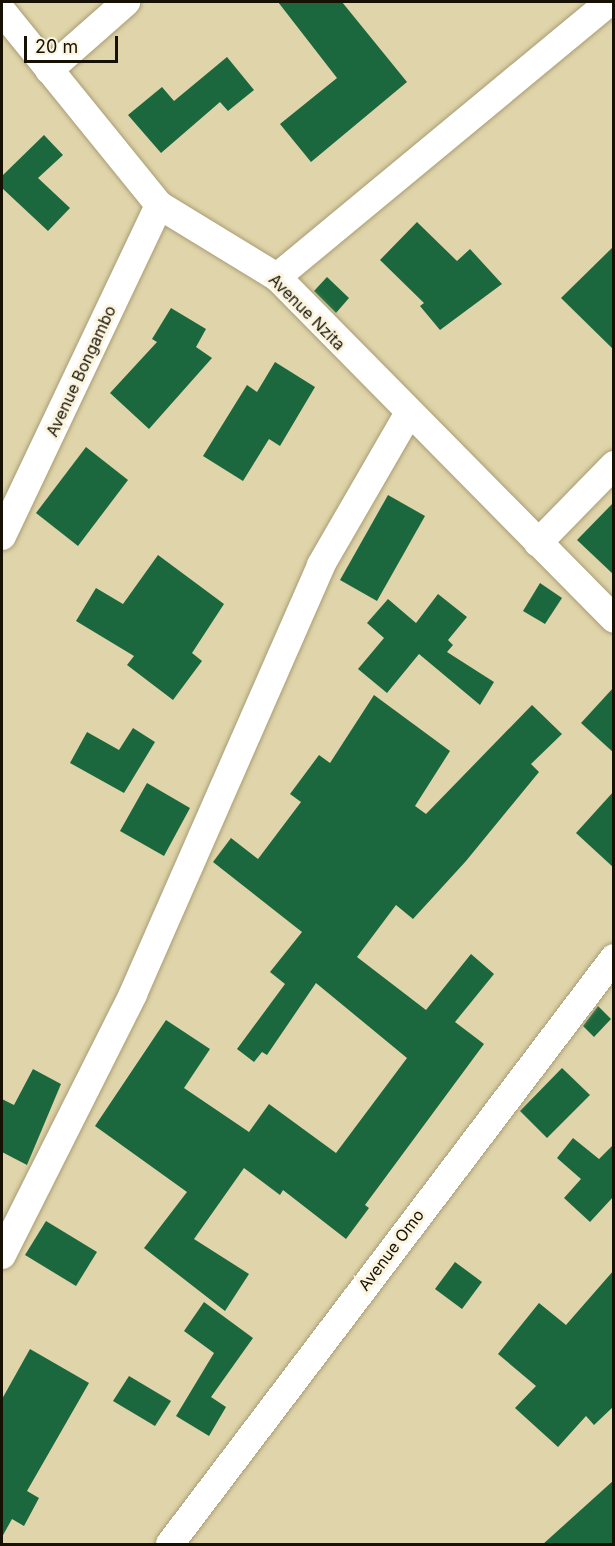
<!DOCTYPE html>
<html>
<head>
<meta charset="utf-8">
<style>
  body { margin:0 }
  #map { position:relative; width:615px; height:1546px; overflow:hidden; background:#e0d4aa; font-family:Inter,sans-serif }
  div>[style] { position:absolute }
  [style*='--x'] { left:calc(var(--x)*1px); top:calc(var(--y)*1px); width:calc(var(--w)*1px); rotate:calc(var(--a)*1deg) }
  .building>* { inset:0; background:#1c683e }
  .roads { filter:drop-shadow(0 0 2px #a79c74) drop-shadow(0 0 2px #a79c74) }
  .street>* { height:28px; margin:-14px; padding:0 14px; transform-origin:14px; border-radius:14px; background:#fff }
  span { translate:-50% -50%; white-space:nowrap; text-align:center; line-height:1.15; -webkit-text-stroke:6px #fbf5e0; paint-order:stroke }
  .street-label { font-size:16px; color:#161103 }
  .frame { position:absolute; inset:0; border:3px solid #161103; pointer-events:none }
  .scale { position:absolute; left:24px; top:36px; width:94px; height:27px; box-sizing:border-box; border:3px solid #161103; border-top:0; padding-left:8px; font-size:18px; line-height:21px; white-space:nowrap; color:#161103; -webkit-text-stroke:4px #fbf5e0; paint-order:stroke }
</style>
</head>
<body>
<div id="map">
  <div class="building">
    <div style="clip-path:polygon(278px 2px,342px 2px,407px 82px,311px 162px,280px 124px,337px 78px)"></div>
    <div style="clip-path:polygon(227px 57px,254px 90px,228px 111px,220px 102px,161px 153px,128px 115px,162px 87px,174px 101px)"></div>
    <div style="clip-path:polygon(44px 135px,63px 155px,38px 178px,70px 208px,48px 231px,2px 188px,2px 176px)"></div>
    <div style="clip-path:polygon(417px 222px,457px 261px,470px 249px,502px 284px,440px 330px,420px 306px,424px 303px,380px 260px)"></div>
    <div style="clip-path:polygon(614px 246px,614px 350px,561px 298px)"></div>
    <div style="clip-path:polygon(327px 277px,349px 298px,336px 313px,314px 291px)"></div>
    <div style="clip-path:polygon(171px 308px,206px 329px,196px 347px,212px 358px,149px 429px,110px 393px,157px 342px,152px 339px)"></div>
    <div style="clip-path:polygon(275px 362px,315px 387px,280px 446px,269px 439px,243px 481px,203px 456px,247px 385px,257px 392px)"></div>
    <div style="clip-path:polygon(86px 447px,128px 480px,78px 546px,36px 513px)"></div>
    <div style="clip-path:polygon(388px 495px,425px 516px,377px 601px,340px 580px)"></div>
    <div style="clip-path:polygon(614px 502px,614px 575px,577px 540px)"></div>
    <div style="clip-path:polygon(158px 555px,224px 604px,192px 653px,202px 661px,173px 700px,127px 665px,134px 656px,76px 621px,96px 588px,123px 604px)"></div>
    <div style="clip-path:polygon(540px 583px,562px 598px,545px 624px,523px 611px)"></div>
    <div style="clip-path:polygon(438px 594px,467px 617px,448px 640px,453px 645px,447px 652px,494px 682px,480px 705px,419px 654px,387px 693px,358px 669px,384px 638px,367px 623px,388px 599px,416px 623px)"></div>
    <div style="clip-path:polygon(614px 687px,614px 753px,581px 723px)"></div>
    <div style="clip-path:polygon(374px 695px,450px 751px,415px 806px,426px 814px,532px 705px,562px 734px,531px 764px,539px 772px,466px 861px,413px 919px,396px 905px,357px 957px,426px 1010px,471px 954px,494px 974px,455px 1022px,484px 1044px,365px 1205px,369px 1208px,346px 1239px,283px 1190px,280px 1195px,244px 1168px,194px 1239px,249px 1274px,225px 1311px,144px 1248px,187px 1192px,95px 1126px,166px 1020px,210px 1049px,184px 1088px,249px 1132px,269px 1104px,336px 1153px,407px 1058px,316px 983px,267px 1055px,262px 1052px,254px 1062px,237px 1049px,285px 984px,270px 972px,302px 932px,213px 862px,231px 838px,258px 859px,301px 802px,290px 794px,319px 755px,330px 763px)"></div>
    <div style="clip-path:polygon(133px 728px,155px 742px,124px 793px,70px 763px,87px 732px,119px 750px)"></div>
    <div style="clip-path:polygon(147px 783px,190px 808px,164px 856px,120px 831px)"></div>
    <div style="clip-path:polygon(614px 791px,614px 868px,576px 833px)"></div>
    <div style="clip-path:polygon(598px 1006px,611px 1019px,594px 1037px,583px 1026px)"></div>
    <div style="clip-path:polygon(562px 1068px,590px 1095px,547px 1138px,520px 1111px)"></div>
    <div style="clip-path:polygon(33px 1069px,61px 1084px,27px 1165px,2px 1152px,2px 1099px,14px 1105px)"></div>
    <div style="clip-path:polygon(573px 1138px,599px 1159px,614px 1144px,614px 1196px,590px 1222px,564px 1198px,581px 1179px,557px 1158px)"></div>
    <div style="clip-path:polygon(46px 1221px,97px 1252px,76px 1286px,25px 1255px)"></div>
    <div style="clip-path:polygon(455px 1262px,482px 1282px,462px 1309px,435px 1289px)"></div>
    <div style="clip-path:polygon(614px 1270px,614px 1406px,594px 1425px,586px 1416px,558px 1447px,515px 1408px,536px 1386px,498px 1354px,539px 1303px,566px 1325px)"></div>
    <div style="clip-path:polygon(204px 1302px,253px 1338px,211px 1397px,226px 1407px,209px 1436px,176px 1416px,214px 1353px,184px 1331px)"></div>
    <div style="clip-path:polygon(30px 1349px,89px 1383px,27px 1491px,39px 1498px,24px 1526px,12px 1519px,2px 1537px,2px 1399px)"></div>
    <div style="clip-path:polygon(129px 1376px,171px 1401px,155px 1426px,113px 1401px)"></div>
    <div style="clip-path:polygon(614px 1480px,614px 1545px,542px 1545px)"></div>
  </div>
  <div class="roads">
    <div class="street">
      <div style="--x:2;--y:11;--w:250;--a:51"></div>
      <div style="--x:159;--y:205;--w:138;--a:31.4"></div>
      <div style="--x:277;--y:277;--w:480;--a:45.4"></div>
      <div style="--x:49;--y:70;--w:103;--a:-41.4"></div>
      <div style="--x:277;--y:277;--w:431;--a:-39.6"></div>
      <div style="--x:2;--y:536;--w:366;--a:-64.6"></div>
      <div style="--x:538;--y:543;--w:109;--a:-45.7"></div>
      <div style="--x:2;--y:1255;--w:292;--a:-63.3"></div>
      <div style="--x:133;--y:994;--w:468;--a:-66.3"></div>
      <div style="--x:321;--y:565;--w:172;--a:-60"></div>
      <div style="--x:170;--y:1544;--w:735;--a:-52.85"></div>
    </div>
  </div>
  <div class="street-label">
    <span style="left:307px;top:312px;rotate:45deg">Avenue Nzita</span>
    <span style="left:81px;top:371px;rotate:-65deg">Avenue Bongambo</span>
    <span style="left:391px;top:1250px;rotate:-53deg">Avenue Omo</span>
  </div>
  <div class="frame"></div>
  <div class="scale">20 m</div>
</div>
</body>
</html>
